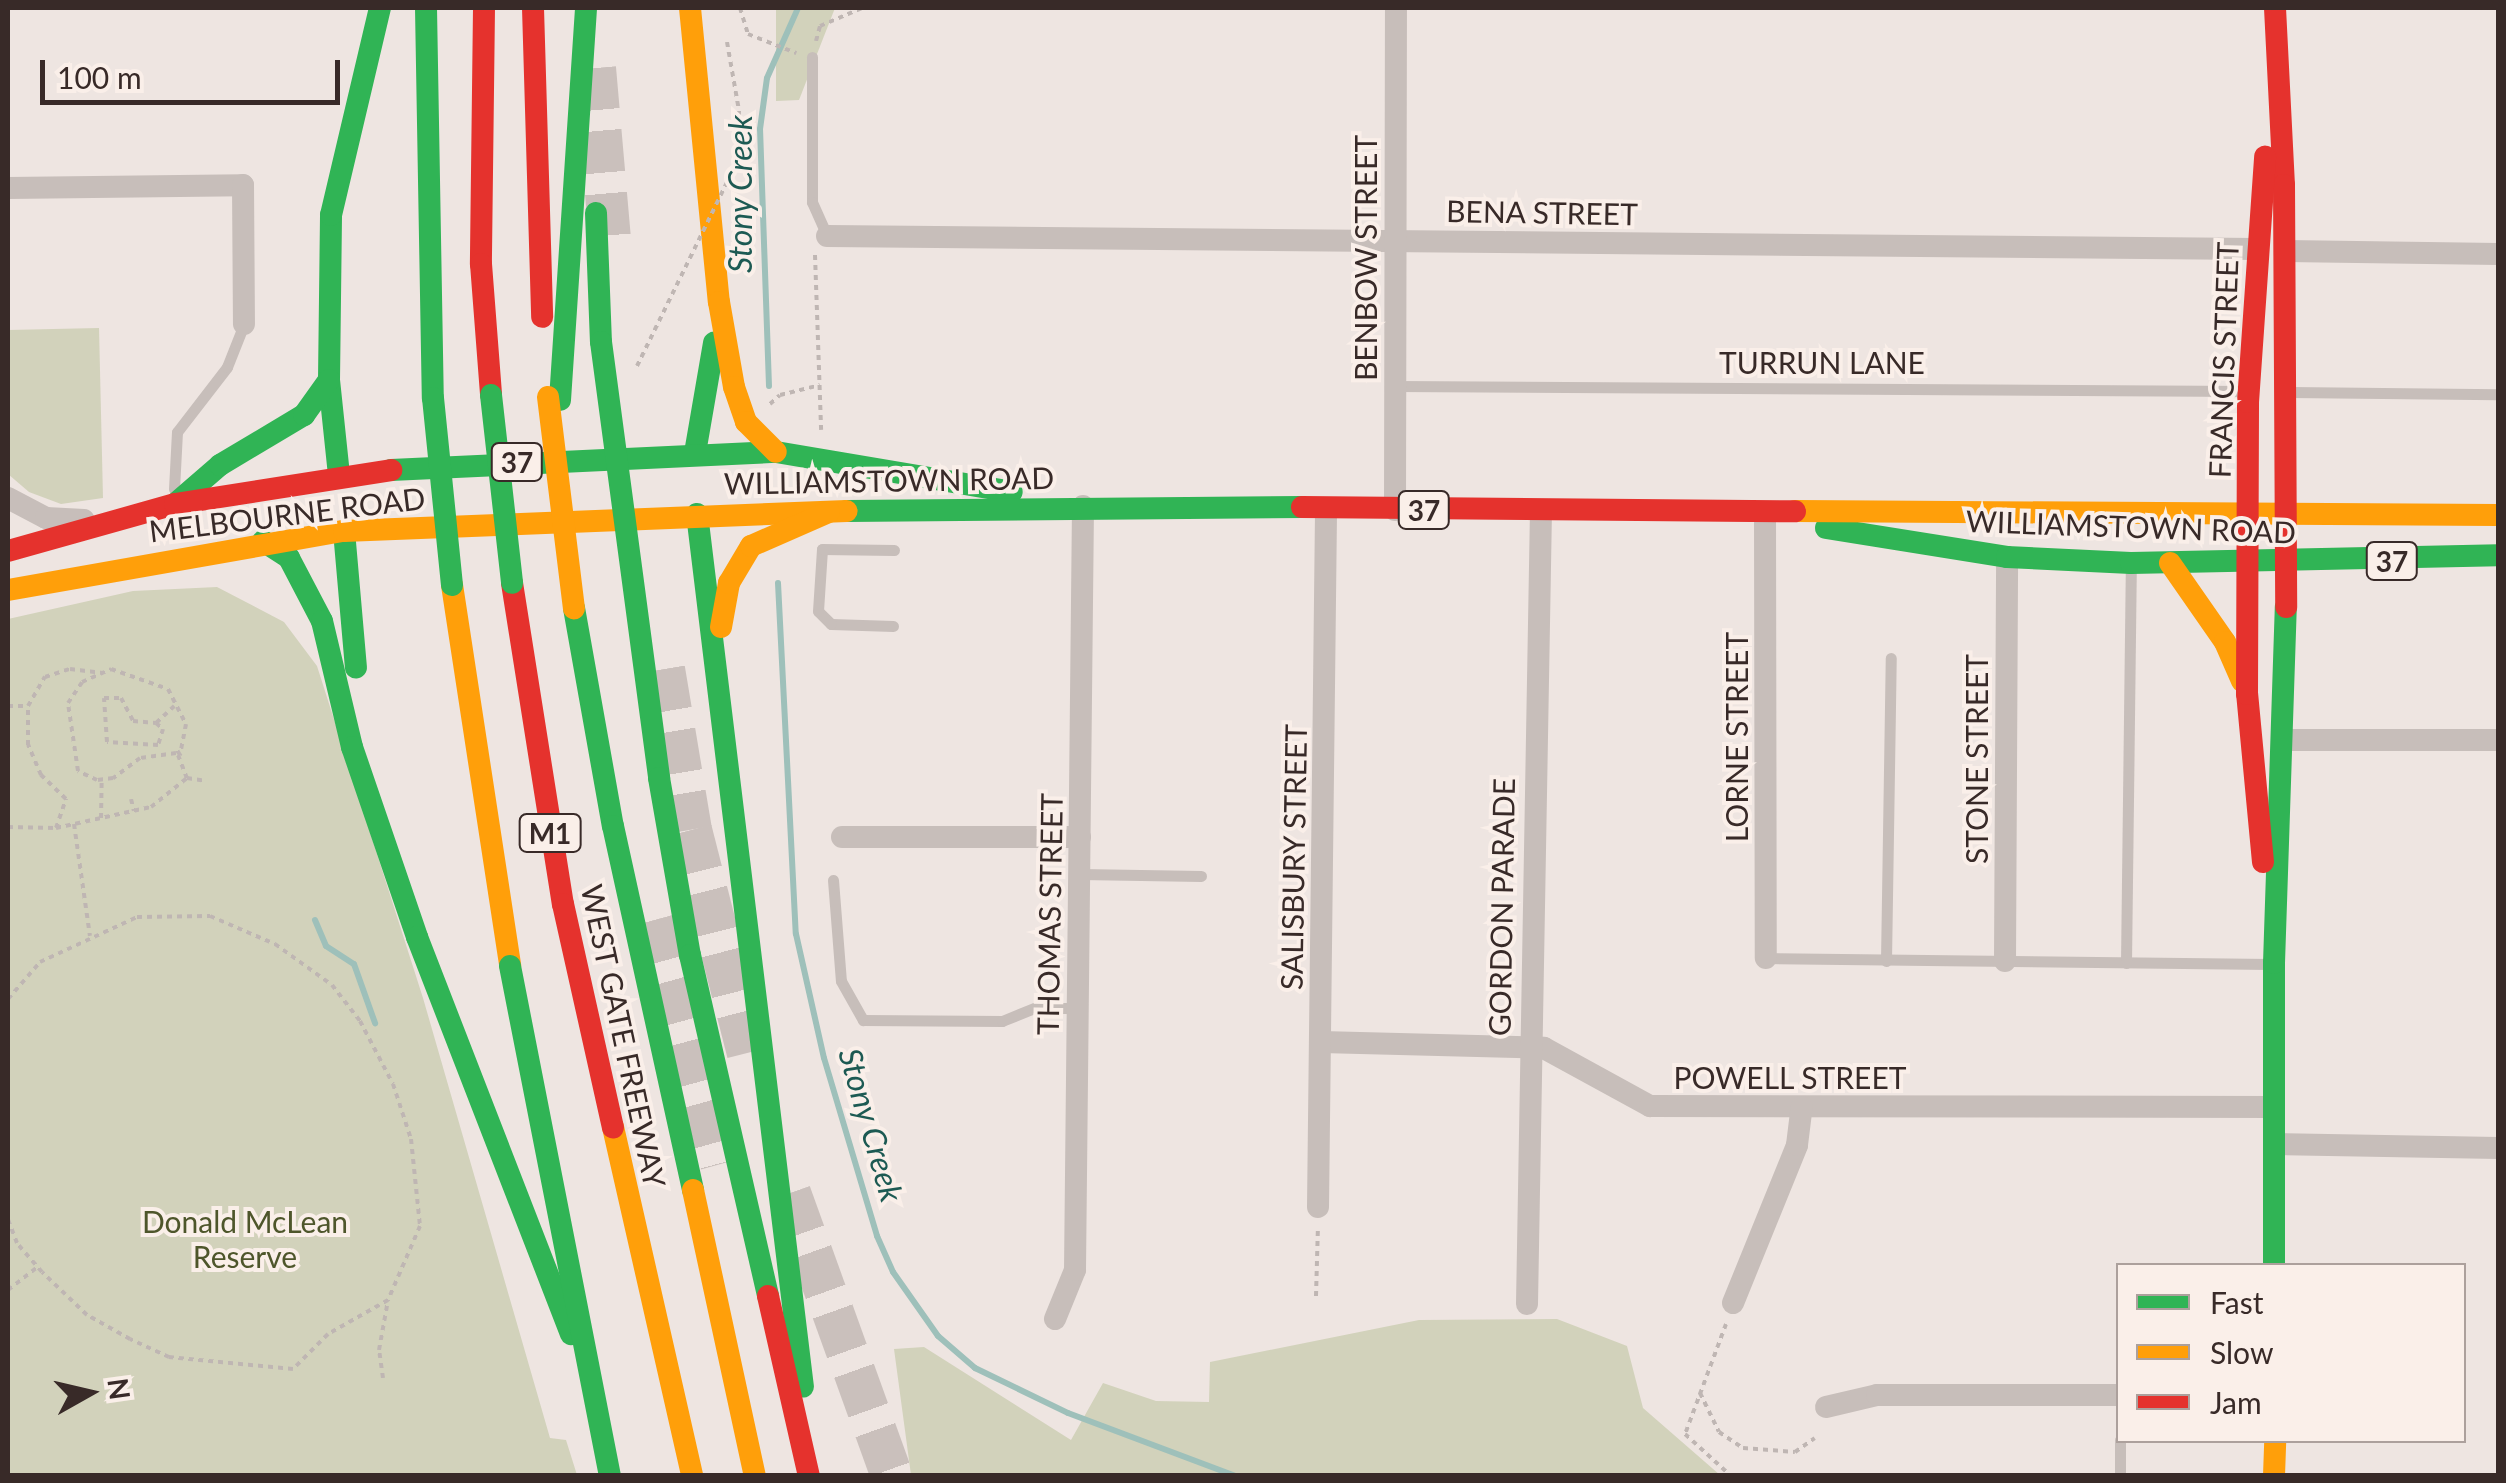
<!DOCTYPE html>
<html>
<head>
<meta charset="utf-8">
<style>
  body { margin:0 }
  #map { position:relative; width:2506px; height:1483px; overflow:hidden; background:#eee5e1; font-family:Lato,sans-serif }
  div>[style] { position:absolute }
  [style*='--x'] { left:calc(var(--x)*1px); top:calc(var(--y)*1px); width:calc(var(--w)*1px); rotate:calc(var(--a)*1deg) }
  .green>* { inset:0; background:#d2d2bb }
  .stream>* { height:6px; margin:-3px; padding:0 3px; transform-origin:3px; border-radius:3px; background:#9ec0ba }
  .highway-tunnel>* { height:42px; margin-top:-21px; transform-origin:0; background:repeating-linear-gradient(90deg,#cac0bc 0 42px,transparent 0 63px) }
  .path>* { height:4px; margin-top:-2px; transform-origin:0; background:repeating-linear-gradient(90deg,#bfb6b3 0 5px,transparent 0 10px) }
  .lane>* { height:11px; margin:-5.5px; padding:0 5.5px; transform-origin:5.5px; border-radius:5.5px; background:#c7beba }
  .street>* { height:22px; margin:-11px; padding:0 11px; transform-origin:11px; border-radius:11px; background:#c7beba }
  .fast>* { height:22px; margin:-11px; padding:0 11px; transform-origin:11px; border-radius:11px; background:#30b455 }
  .slow>* { height:22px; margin:-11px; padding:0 11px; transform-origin:11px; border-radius:11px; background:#ff9f0a }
  .jam>* { height:22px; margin:-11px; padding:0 11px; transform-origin:11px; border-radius:11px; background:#e5322d }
  .path-bridge>* { height:4px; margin-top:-2px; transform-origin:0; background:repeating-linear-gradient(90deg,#bfb6b3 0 5px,transparent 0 10px) }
  .fast-bridge>* { height:22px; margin:-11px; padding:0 11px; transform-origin:11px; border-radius:11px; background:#30b455 }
  .slow-bridge>* { height:22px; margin:-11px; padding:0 11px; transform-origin:11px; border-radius:11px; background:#ff9f0a }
  .jam-bridge>* { height:22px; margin:-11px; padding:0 11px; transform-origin:11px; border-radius:11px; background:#e5322d }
  span { translate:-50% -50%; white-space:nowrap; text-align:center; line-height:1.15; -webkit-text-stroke:8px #faefe9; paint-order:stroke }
  .shield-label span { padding:2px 8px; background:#faefe9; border:2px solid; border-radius:8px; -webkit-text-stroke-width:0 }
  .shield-label { font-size:28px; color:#382a28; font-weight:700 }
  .street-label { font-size:30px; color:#382a28 }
  .park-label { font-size:30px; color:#4e562b }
  .water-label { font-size:32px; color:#1d5a53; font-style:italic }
  .frame { position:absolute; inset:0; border:10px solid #382a28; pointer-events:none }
  .legend { position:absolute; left:2116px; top:1263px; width:350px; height:180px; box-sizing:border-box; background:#faefe9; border:2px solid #aca09c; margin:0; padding:12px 18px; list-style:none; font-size:30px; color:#382a28 }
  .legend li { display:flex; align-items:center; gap:20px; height:50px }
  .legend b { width:50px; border:2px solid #aca09c }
  .north { position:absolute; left:40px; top:1343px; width:100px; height:100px; -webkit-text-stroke:8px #faefe9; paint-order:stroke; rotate:82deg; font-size:28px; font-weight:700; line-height:40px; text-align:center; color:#382a28 }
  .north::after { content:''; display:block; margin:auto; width:35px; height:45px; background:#382a28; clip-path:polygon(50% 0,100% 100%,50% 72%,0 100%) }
  .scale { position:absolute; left:40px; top:60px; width:300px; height:45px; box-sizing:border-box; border:5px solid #382a28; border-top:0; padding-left:12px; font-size:30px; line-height:35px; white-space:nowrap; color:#382a28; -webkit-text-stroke:8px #faefe9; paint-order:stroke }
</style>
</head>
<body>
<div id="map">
  <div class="green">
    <div style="clip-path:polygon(776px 8px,835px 8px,799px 100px,776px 101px)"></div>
    <div style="clip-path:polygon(99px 328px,103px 498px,61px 504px,29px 492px,8px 474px,8px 330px)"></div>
    <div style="clip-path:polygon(217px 587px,284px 622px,317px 666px,423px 998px,550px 1438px,566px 1440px,577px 1475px,8px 1475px,8px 619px,133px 591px)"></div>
    <div style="clip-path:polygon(1557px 1319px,1627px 1346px,1643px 1408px,1720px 1475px,911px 1475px,894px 1349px,924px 1347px,1071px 1440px,1103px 1383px,1156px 1401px,1209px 1402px,1210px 1362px,1419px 1320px)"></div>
  </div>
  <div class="stream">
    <div style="--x:769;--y:386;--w:257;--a:-92"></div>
    <div style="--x:760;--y:129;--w:51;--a:-82.2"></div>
    <div style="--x:767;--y:78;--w:77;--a:-66.1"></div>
    <div style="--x:778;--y:583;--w:351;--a:87.1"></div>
    <div style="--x:796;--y:934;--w:127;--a:77.3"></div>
    <div style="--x:824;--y:1058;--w:186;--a:73.4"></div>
    <div style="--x:877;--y:1236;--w:39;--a:66"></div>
    <div style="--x:893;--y:1272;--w:78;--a:54.9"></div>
    <div style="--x:938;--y:1336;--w:49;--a:40.9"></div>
    <div style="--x:975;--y:1368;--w:103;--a:25.8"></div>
    <div style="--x:1068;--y:1413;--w:179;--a:20.6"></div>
    <div style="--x:315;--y:920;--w:28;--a:67"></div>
    <div style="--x:326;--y:946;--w:33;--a:33"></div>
    <div style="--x:354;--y:964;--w:63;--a:70.4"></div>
  </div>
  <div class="highway-tunnel">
    <div style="--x:595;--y:68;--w:184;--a:85"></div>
    <div style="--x:664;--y:669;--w:163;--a:80.5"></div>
    <div style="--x:691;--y:830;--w:230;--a:75.7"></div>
    <div style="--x:654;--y:920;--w:253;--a:74.6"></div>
    <div style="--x:790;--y:1193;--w:301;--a:70.2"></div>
  </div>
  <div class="path">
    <div style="--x:740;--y:8;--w:27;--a:73"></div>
    <div style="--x:748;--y:34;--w:52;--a:21.6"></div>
    <div style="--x:816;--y:41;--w:16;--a:-75"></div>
    <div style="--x:820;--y:26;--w:46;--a:-23.2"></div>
    <div style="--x:727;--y:42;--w:70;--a:80.1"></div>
    <div style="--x:739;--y:111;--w:40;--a:92.9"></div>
    <div style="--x:815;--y:255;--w:175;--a:88"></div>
    <div style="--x:770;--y:404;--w:13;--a:-42"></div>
    <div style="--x:780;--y:395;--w:41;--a:-14"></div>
    <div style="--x:8;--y:706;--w:20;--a:0"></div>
    <div style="--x:156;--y:723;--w:9;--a:41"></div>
    <div style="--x:163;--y:729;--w:17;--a:107"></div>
    <div style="--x:158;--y:745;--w:51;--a:-176.6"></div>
    <div style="--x:107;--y:742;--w:44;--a:-93.9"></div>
    <div style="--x:104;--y:698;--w:17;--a:0"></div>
    <div style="--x:121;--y:698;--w:26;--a:62"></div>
    <div style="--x:133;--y:721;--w:23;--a:5"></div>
    <div style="--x:156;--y:723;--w:25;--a:-43"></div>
    <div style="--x:176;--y:753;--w:36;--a:172"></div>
    <div style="--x:140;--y:758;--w:34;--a:143"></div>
    <div style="--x:113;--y:778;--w:16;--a:173"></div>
    <div style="--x:97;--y:780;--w:21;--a:-155"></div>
    <div style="--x:78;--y:771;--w:69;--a:-98.4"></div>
    <div style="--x:68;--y:703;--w:25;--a:-56"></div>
    <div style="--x:82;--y:682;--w:32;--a:-24"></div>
    <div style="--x:111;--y:669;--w:60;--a:19.3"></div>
    <div style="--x:168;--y:689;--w:39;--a:63"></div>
    <div style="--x:186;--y:724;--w:32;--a:101"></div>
    <div style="--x:180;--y:755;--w:6;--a:-121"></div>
    <div style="--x:178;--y:755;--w:25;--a:69"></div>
    <div style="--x:187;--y:778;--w:18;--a:9"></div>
    <div style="--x:131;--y:799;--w:12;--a:76"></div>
    <div style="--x:101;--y:818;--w:39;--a:-89"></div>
    <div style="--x:74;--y:824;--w:113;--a:81.9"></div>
    <div style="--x:8;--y:827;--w:48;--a:1.2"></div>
    <div style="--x:56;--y:828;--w:97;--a:-12.5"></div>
    <div style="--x:151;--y:807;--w:46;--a:-38.9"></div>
    <div style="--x:56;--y:828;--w:31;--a:-71"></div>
    <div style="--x:66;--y:799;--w:35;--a:-136"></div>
    <div style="--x:41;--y:775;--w:33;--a:-113"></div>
    <div style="--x:28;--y:745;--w:39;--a:-90"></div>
    <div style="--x:28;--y:706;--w:34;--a:-60"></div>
    <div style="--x:45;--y:677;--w:26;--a:-18"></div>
    <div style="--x:70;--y:669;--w:33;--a:7"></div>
    <div style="--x:8;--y:999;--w:49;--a:-49.1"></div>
    <div style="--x:40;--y:962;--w:107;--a:-24.9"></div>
    <div style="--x:137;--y:917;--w:73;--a:-0.8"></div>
    <div style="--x:210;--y:916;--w:71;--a:23.3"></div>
    <div style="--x:275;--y:944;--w:70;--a:35.7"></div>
    <div style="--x:332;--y:985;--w:46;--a:52.1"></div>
    <div style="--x:360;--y:1021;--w:71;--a:62.4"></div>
    <div style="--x:393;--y:1084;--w:58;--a:71.9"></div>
    <div style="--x:411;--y:1139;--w:87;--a:84.1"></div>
    <div style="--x:420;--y:1226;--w:81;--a:113.4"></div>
    <div style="--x:388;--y:1300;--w:69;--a:150.5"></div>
    <div style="--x:328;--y:1334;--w:49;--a:135"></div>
    <div style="--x:293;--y:1369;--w:125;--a:-174.5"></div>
    <div style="--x:169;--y:1357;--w:43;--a:-155.2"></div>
    <div style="--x:130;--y:1339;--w:49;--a:-150.8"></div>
    <div style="--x:87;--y:1315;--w:62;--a:-136.3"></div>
    <div style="--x:42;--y:1272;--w:38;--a:-131"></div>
    <div style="--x:17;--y:1243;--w:26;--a:-111"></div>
    <div style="--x:8;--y:1290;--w:37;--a:-38"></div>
    <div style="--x:1316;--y:1296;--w:70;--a:-88.4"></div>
    <div style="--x:1726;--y:1324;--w:117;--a:110.4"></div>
    <div style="--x:1685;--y:1434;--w:62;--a:42.4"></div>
    <div style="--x:383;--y:1378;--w:28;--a:-98"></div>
    <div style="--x:379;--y:1350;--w:51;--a:-79.8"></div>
    <div style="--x:1700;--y:1393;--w:43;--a:64"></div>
    <div style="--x:1719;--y:1432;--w:29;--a:34"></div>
    <div style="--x:1743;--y:1448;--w:52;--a:4.4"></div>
    <div style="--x:1795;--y:1452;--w:24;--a:-35"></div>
  </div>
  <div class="lane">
    <div style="--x:812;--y:57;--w:145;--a:90"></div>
    <div style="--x:812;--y:202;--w:37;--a:66"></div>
    <div style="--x:1395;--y:386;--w:850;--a:0.34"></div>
    <div style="--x:2290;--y:392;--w:208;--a:0.6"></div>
    <div style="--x:174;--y:489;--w:57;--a:-87"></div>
    <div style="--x:177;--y:432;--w:82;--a:-52.4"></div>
    <div style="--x:227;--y:367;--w:46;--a:-68.4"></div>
    <div style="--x:893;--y:626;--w:62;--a:-178.2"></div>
    <div style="--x:831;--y:624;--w:18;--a:-135"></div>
    <div style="--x:818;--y:611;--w:62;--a:-86.3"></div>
    <div style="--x:822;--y:549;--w:72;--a:0.8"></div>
    <div style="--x:1080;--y:874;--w:121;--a:0.9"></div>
    <div style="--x:833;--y:880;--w:101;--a:85.5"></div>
    <div style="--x:841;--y:981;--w:45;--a:60.6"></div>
    <div style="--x:863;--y:1020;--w:139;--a:0.4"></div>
    <div style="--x:1002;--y:1021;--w:35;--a:-22"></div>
    <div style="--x:1035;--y:1008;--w:43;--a:0"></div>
    <div style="--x:1766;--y:958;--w:504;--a:0.68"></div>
    <div style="--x:1886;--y:961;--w:303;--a:-89.1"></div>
    <div style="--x:2126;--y:963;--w:395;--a:-89.3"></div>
    <div style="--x:2120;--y:1476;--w:36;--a:-90"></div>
  </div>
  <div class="street">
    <div style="--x:8;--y:188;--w:235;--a:-0.7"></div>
    <div style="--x:243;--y:185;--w:139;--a:89.6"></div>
    <div style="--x:827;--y:236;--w:1429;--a:0.52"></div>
    <div style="--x:2285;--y:251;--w:213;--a:0.8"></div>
    <div style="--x:8;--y:498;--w:43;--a:27.8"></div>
    <div style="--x:46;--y:518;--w:38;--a:3"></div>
    <div style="--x:1395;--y:510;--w:502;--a:-89.89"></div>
    <div style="--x:1765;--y:515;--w:443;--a:89.9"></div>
    <div style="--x:2284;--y:740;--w:214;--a:0"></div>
    <div style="--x:842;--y:837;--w:238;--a:0"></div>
    <div style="--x:2005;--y:961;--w:404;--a:-89.7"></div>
    <div style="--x:1321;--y:1042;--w:223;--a:1.5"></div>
    <div style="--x:1544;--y:1048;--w:121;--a:28.7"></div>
    <div style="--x:1650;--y:1106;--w:624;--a:0.09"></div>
    <div style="--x:2274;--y:1144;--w:224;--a:1"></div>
    <div style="--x:1318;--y:1207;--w:698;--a:-89.34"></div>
    <div style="--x:1733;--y:1303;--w:170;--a:-67.9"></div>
    <div style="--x:1797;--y:1145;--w:38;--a:-83"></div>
    <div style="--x:1527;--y:1304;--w:792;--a:-88.99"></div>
    <div style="--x:1055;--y:1319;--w:53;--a:-67.8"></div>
    <div style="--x:1075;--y:1270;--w:764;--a:-89.4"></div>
    <div style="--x:1826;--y:1407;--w:52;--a:-13.2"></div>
    <div style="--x:1877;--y:1395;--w:241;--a:0"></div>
  </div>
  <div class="fast">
    <div style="--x:426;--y:8;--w:390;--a:89"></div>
    <div style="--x:596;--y:213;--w:129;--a:87.8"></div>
    <div style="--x:560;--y:400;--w:393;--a:-86.2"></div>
    <div style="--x:695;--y:453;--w:112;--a:-80.2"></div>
    <div style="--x:391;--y:470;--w:385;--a:-2.7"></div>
    <div style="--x:776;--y:452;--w:239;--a:9.6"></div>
    <div style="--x:339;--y:475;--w:96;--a:-96"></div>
    <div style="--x:329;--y:380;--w:165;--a:-89.3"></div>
    <div style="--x:331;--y:215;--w:213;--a:-76.7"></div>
    <div style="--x:175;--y:504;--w:60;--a:-40.9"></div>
    <div style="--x:220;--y:465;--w:98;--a:-30.8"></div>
    <div style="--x:304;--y:415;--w:43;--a:-54.5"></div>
    <div style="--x:847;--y:511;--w:455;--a:-0.5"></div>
    <div style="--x:697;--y:514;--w:879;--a:83.08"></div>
    <div style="--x:1826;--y:528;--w:183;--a:9.1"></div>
    <div style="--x:2007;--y:557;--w:124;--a:2.8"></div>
    <div style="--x:2131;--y:563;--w:367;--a:-1.2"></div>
    <div style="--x:344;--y:531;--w:137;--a:85"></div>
    <div style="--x:263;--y:541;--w:31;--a:33"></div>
    <div style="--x:289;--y:558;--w:71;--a:62.4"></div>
    <div style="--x:322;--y:621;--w:130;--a:76.6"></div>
    <div style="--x:352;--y:747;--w:201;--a:71.1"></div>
    <div style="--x:417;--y:937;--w:426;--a:68.8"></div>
    <div style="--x:574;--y:608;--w:221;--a:79.9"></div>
    <div style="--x:613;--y:826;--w:373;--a:77.6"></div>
    <div style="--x:2274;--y:1266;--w:303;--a:-90"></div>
    <div style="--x:2274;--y:963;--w:356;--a:-88.1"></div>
  </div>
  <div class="slow">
    <div style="--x:690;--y:8;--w:295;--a:84.4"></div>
    <div style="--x:719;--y:302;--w:86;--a:80"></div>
    <div style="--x:734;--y:387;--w:37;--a:71"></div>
    <div style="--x:746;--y:422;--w:42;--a:45"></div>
    <div style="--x:1795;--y:511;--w:703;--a:0.33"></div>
    <div style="--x:2170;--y:563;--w:96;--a:55.2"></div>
    <div style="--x:2225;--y:642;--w:43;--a:66.4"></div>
    <div style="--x:452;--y:585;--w:385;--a:81.3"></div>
    <div style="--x:8;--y:590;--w:341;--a:-10"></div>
    <div style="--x:344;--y:531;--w:503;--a:-2.28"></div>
    <div style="--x:721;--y:627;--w:45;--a:-79.7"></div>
    <div style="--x:729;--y:583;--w:43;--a:-59.3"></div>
    <div style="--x:751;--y:546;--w:85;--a:-23.6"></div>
    <div style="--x:613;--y:1127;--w:358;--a:77.2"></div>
    <div style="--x:693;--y:1190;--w:293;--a:77.8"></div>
    <div style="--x:2274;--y:1476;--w:36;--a:-88"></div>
  </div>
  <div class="jam">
    <div style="--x:484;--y:8;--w:256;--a:90.7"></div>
    <div style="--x:481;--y:264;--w:131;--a:85.6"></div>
    <div style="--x:533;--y:8;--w:309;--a:88.3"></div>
    <div style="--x:2275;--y:8;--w:177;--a:87.1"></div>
    <div style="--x:2284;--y:185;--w:422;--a:89.7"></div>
    <div style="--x:1302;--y:507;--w:493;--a:0.5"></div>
    <div style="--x:8;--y:551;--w:173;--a:-15.7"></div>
    <div style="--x:175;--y:504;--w:219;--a:-8.9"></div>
    <div style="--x:512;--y:583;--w:325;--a:81"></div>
    <div style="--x:563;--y:904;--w:229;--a:77.4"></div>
    <div style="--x:2263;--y:862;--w:169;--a:-95.4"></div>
    <div style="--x:2247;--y:694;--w:292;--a:-89.8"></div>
    <div style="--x:2248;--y:402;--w:246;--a:-86"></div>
  </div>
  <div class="path-bridge">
    <div style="--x:637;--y:366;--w:220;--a:-63.9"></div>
  </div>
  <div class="fast-bridge">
    <div style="--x:601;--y:342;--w:440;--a:82.4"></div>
    <div style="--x:659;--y:778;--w:180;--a:80.1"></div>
    <div style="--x:690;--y:955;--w:350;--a:77.1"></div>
    <div style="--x:491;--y:395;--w:189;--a:83.6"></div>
    <div style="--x:433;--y:398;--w:188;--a:84.2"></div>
    <div style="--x:510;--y:966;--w:520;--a:78.91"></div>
  </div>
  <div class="slow-bridge">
    <div style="--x:548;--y:397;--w:213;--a:83"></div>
  </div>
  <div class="jam-bridge">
    <div style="--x:768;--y:1296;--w:185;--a:77.2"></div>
  </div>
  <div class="shield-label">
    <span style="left:517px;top:462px">37</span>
    <span style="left:1424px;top:510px">37</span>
    <span style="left:2392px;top:561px">37</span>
    <span style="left:550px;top:833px">M1</span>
  </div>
  <div class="street-label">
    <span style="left:1542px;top:212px;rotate:1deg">BENA STREET</span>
    <span style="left:1365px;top:258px;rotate:-90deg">BENBOW STREET</span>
    <span style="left:2223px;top:360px;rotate:-88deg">FRANCIS STREET</span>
    <span style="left:1822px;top:362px">TURRUN LANE</span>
    <span style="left:889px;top:480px;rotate:-1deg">WILLIAMSTOWN ROAD</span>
    <span style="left:287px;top:514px;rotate:-7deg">MELBOURNE ROAD</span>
    <span style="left:2131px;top:526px;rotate:2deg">WILLIAMSTOWN ROAD</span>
    <span style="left:1736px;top:737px;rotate:-90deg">LORNE STREET</span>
    <span style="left:1976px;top:759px;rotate:-90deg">STONE STREET</span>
    <span style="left:1293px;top:857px;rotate:-89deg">SALISBURY STREET</span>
    <span style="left:1501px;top:907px;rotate:-89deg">GORDON PARADE</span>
    <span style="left:1049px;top:914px;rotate:-89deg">THOMAS STREET</span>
    <span style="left:624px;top:1036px;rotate:78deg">WEST GATE FREEWAY</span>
    <span style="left:1790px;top:1077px">POWELL STREET</span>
  </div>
  <div class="park-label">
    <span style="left:245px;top:1238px">Donald McLean<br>Reserve</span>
  </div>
  <div class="water-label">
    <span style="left:740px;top:194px;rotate:-90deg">Stony Creek</span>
    <span style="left:871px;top:1125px;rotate:74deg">Stony Creek</span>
  </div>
  <div class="frame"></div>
  <ul class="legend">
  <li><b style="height:12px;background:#30b455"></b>Fast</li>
  <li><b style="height:12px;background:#ff9f0a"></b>Slow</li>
  <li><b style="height:12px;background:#e5322d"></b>Jam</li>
  </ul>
  <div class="north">N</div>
  <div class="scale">100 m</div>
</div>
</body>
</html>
